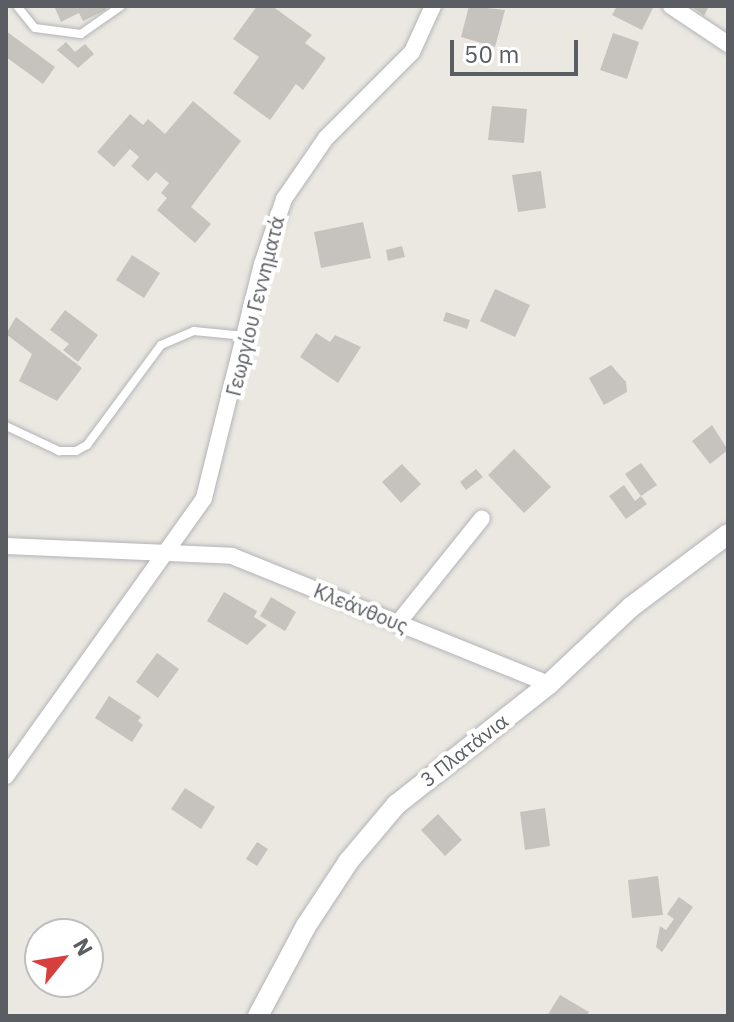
<!DOCTYPE html>
<html>
<head>
<meta charset="utf-8">
<style>
  body { margin:0 }
  #map { position:relative; width:734px; height:1022px; overflow:hidden; background:#ebe8e1; font-family:"IBM Plex Sans",sans-serif }
  div>[style] { position:absolute }
  [style*='--x'] { left:calc(var(--x)*1px); top:calc(var(--y)*1px); width:calc(var(--w)*1px); rotate:calc(var(--a)*1deg) }
  .building>* { inset:0; background:#c6c3be }
  .path>* { height:3px; margin-top:-1.5px; transform-origin:0; background:repeating-linear-gradient(90deg,#9ac1a2 0 8px,transparent 0 12px) }
  .roads { filter:drop-shadow(0 0 2px #b2b4b8) drop-shadow(0 0 2px #b2b4b8) }
  .service>* { height:8px; margin:-4px; padding:0 4px; transform-origin:4px; border-radius:4px; background:#fff }
  .minor>* { height:16px; margin:-8px; padding:0 8px; transform-origin:8px; border-radius:8px; background:#fff }
  .tertiary>* { height:20px; margin:-10px; padding:0 10px; transform-origin:10px; border-radius:10px; background:#fff }
  span { translate:-50% -50%; white-space:nowrap; text-align:center; line-height:1.15; -webkit-text-stroke:8px #fff; paint-order:stroke }
  .street-label { font-size:20px; color:#5a5d61 }
  .frame { position:absolute; inset:0; border:8px solid #5a5d61; pointer-events:none }
  .north { position:absolute; left:24px; top:918px; width:80px; height:80px; box-sizing:border-box; background:#fff; border:2px solid #bdbec0; border-radius:50%; rotate:60deg; font-size:22px; font-weight:700; line-height:32px; text-align:center; color:#5a5d61 }
  .north::after { content:''; display:block; margin:auto; width:28px; height:36px; background:#d63f3c; clip-path:polygon(50% 0,100% 100%,50% 72%,0 100%) }
  .scale { position:absolute; left:450px; top:40px; width:128px; height:36px; box-sizing:border-box; border:4px solid #5a5d61; border-top:0; padding-left:10px; font-size:24px; line-height:28px; white-space:nowrap; color:#5a5d61; -webkit-text-stroke:6px #fff; paint-order:stroke }
</style>
</head>
<body>
<div id="map">
  <div class="building">
    <div style="clip-path:polygon(54px 6px,105px 6px,106px 10px,83px 21px,79px 13px,61px 22px)"></div>
    <div style="clip-path:polygon(257px 6px,272px 6px,312px 35px,305px 43px,326px 58px,303px 90px,296px 84px,270px 120px,233px 93px,259px 57px,233px 39px)"></div>
    <div style="clip-path:polygon(469px 6px,505px 10px,495px 47px,461px 37px)"></div>
    <div style="clip-path:polygon(617px 6px,654px 6px,642px 30px,612px 15px)"></div>
    <div style="clip-path:polygon(691px 6px,709px 6px,704px 16px)"></div>
    <div style="clip-path:polygon(6px 31px,55px 67px,43px 84px,6px 57px)"></div>
    <div style="clip-path:polygon(613px 33px,639px 42px,627px 79px,600px 70px)"></div>
    <div style="clip-path:polygon(66px 42px,75px 52px,85px 44px,94px 54px,78px 68px,57px 50px)"></div>
    <div style="clip-path:polygon(193px 101px,241px 141px,191px 207px,211px 224px,195px 243px,157px 210px,167px 198px,161px 193px,169px 183px,156px 172px,148px 181px,131px 166px,139px 157px,130px 149px,114px 167px,97px 152px,130px 114px,143px 125px,148px 119px,165px 134px)"></div>
    <div style="clip-path:polygon(492px 106px,527px 109px,524px 143px,488px 140px)"></div>
    <div style="clip-path:polygon(541px 171px,546px 208px,518px 212px,512px 175px)"></div>
    <div style="clip-path:polygon(363px 222px,371px 258px,321px 268px,314px 232px)"></div>
    <div style="clip-path:polygon(402px 246px,405px 257px,388px 261px,386px 250px)"></div>
    <div style="clip-path:polygon(132px 255px,160px 273px,144px 298px,116px 280px)"></div>
    <div style="clip-path:polygon(495px 289px,530px 305px,515px 337px,480px 321px)"></div>
    <div style="clip-path:polygon(65px 310px,98px 335px,78px 362px,63px 350px,69px 344px,50px 330px)"></div>
    <div style="clip-path:polygon(446px 312px,470px 320px,467px 329px,443px 321px)"></div>
    <div style="clip-path:polygon(16px 317px,82px 368px,57px 401px,19px 381px,32px 354px,6px 334px)"></div>
    <div style="clip-path:polygon(316px 333px,330px 342px,335px 335px,361px 347px,338px 383px,300px 357px)"></div>
    <div style="clip-path:polygon(611px 365px,626px 382px,627px 392px,604px 405px,589px 378px)"></div>
    <div style="clip-path:polygon(712px 425px,728px 450px,710px 464px,692px 441px)"></div>
    <div style="clip-path:polygon(514px 449px,551px 487px,524px 513px,488px 475px)"></div>
    <div style="clip-path:polygon(641px 463px,657px 485px,641px 496px,625px 474px)"></div>
    <div style="clip-path:polygon(402px 464px,421px 484px,401px 503px,382px 482px)"></div>
    <div style="clip-path:polygon(476px 469px,483px 477px,466px 490px,460px 482px)"></div>
    <div style="clip-path:polygon(624px 485px,635px 501px,641px 496px,647px 504px,626px 519px,609px 496px)"></div>
    <div style="clip-path:polygon(224px 592px,257px 611px,254px 617px,267px 625px,247px 645px,207px 621px)"></div>
    <div style="clip-path:polygon(271px 597px,296px 612px,285px 631px,260px 616px)"></div>
    <div style="clip-path:polygon(157px 653px,179px 669px,158px 698px,136px 682px)"></div>
    <div style="clip-path:polygon(109px 696px,141px 717px,138px 721px,143px 725px,132px 742px,95px 718px)"></div>
    <div style="clip-path:polygon(185px 788px,215px 807px,201px 829px,171px 809px)"></div>
    <div style="clip-path:polygon(545px 808px,550px 846px,525px 850px,520px 812px)"></div>
    <div style="clip-path:polygon(438px 814px,462px 840px,445px 856px,421px 830px)"></div>
    <div style="clip-path:polygon(257px 842px,268px 849px,257px 866px,246px 859px)"></div>
    <div style="clip-path:polygon(658px 876px,663px 915px,632px 918px,628px 880px)"></div>
    <div style="clip-path:polygon(679px 897px,693px 907px,662px 952px,656px 947px,660px 926px,666px 930px,674px 919px,667px 914px)"></div>
    <div style="clip-path:polygon(560px 995px,589px 1012px,587px 1016px,547px 1016px)"></div>
  </div>
  <div class="path">
    <div style="--x:726;--y:1016;--w:4;--a:-56"></div>
  </div>
  <div class="roads">
    <div class="service">
      <div style="--x:17;--y:6;--w:28;--a:51"></div>
      <div style="--x:35;--y:28;--w:46;--a:7.4"></div>
      <div style="--x:81;--y:34;--w:49;--a:-35"></div>
      <div style="--x:6;--y:426;--w:59;--a:25.3"></div>
      <div style="--x:59;--y:451;--w:17;--a:0"></div>
      <div style="--x:76;--y:451;--w:13;--a:-29"></div>
      <div style="--x:87;--y:445;--w:124;--a:-53.5"></div>
      <div style="--x:161;--y:345;--w:36;--a:-23"></div>
      <div style="--x:194;--y:331;--w:51;--a:5.6"></div>
    </div>
    <div class="minor">
      <div style="--x:671;--y:6;--w:69;--a:33.7"></div>
      <div style="--x:6;--y:546;--w:226;--a:2.5"></div>
      <div style="--x:232;--y:556;--w:342;--a:22"></div>
      <div style="--x:398;--y:623;--w:134;--a:-51.3"></div>
      <div style="--x:6;--y:776;--w:341;--a:-54.5"></div>
      <div style="--x:204;--y:498;--w:241;--a:-76.1"></div>
      <div style="--x:262;--y:264;--w:69;--a:-71.3"></div>
      <div style="--x:284;--y:199;--w:74;--a:-55.5"></div>
      <div style="--x:326;--y:138;--w:122;--a:-45"></div>
      <div style="--x:412;--y:52;--w:51;--a:-65.5"></div>
    </div>
    <div class="tertiary">
      <div style="--x:258;--y:1016;--w:102;--a:-61.9"></div>
      <div style="--x:306;--y:926;--w:77;--a:-56.7"></div>
      <div style="--x:348;--y:862;--w:75;--a:-49.9"></div>
      <div style="--x:396;--y:805;--w:195;--a:-38.3"></div>
      <div style="--x:549;--y:684;--w:112;--a:-43.2"></div>
      <div style="--x:631;--y:607;--w:121;--a:-37"></div>
    </div>
  </div>
  <div class="street-label">
    <span style="left:255px;top:306px;rotate:-76deg">Γεωργίου Γεννηματά</span>
    <span style="left:361px;top:608px;rotate:22deg">Κλεάνθους</span>
    <span style="left:464px;top:750px;rotate:-38deg">3 Πλατάνια</span>
  </div>
  <div class="frame"></div>
  <div class="north">N</div>
  <div class="scale">50 m</div>
</div>
</body>
</html>
